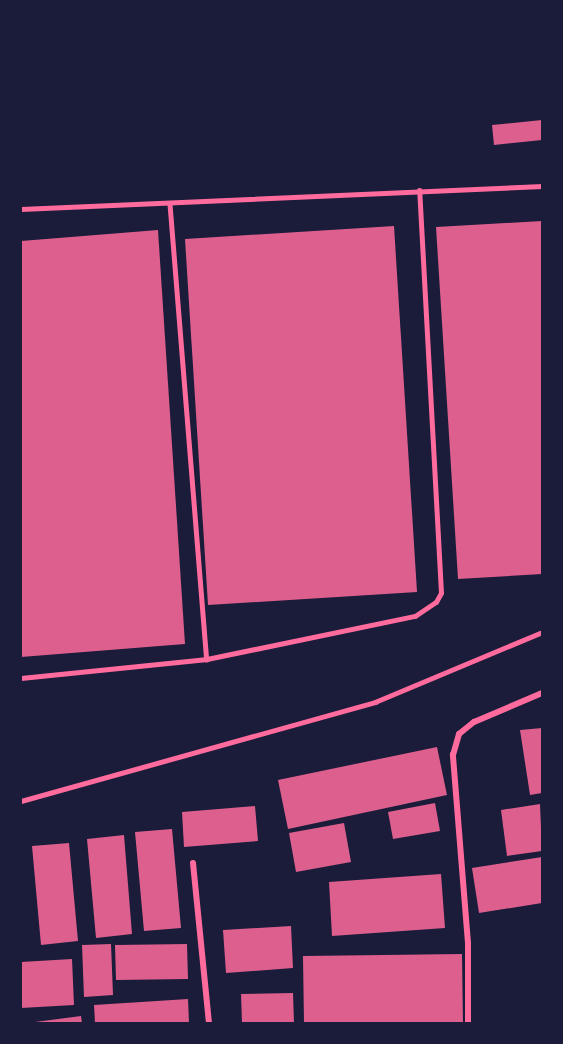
<!DOCTYPE html>
<html>
<head>
<meta charset="utf-8">
<style>
  body { margin:0 }
  #map { position:relative; width:563px; height:1044px; overflow:hidden; background:#1b1b3a; font-family:Quicksand,sans-serif }
  div>[style] { position:absolute }
  [style*='--x'] { left:calc(var(--x)*1px); top:calc(var(--y)*1px); width:calc(var(--w)*1px); rotate:calc(var(--a)*1deg) }
  .building>* { inset:0; background:#dd5f8e }
  .service>* { height:4.5px; margin:-2.25px; padding:0 2.25px; transform-origin:2.25px; border-radius:2.25px; background:#ff6b9d }
  .minor>* { height:6px; margin:-3px; padding:0 3px; transform-origin:3px; border-radius:3px; background:#ff6b9d }
  span { translate:-50% -50%; white-space:nowrap; text-align:center; line-height:1.15; -webkit-text-stroke:6px #1b1b3a; paint-order:stroke }
  .frame { position:absolute; inset:0; border:22px solid #1b1b3a; pointer-events:none }
</style>
</head>
<body>
<div id="map">
  <div class="building">
    <div style="clip-path:polygon(542px 120px,542px 140px,494px 145px,492px 125px)"></div>
    <div style="clip-path:polygon(542px 221px,542px 574px,458px 579px,436px 227px)"></div>
    <div style="clip-path:polygon(394px 226px,417px 592px,208px 605px,185px 239px)"></div>
    <div style="clip-path:polygon(158px 230px,185px 644px,21px 657px,21px 241px)"></div>
    <div style="clip-path:polygon(542px 728px,542px 793px,530px 795px,520px 730px)"></div>
    <div style="clip-path:polygon(437px 747px,447px 795px,288px 829px,278px 780px)"></div>
    <div style="clip-path:polygon(435px 803px,440px 831px,393px 839px,388px 812px)"></div>
    <div style="clip-path:polygon(540px 804px,542px 851px,507px 856px,501px 810px)"></div>
    <div style="clip-path:polygon(255px 806px,258px 841px,184px 847px,182px 812px)"></div>
    <div style="clip-path:polygon(344px 823px,351px 862px,296px 872px,289px 833px)"></div>
    <div style="clip-path:polygon(172px 829px,181px 928px,144px 931px,135px 832px)"></div>
    <div style="clip-path:polygon(124px 835px,132px 934px,96px 938px,87px 839px)"></div>
    <div style="clip-path:polygon(69px 843px,78px 941px,41px 945px,32px 846px)"></div>
    <div style="clip-path:polygon(542px 857px,542px 903px,479px 913px,472px 868px)"></div>
    <div style="clip-path:polygon(441px 874px,445px 928px,332px 936px,329px 882px)"></div>
    <div style="clip-path:polygon(291px 926px,293px 968px,226px 973px,223px 930px)"></div>
    <div style="clip-path:polygon(111px 944px,113px 995px,84px 997px,82px 945px)"></div>
    <div style="clip-path:polygon(187px 944px,188px 979px,116px 980px,115px 945px)"></div>
    <div style="clip-path:polygon(462px 954px,463px 1023px,304px 1023px,303px 956px)"></div>
    <div style="clip-path:polygon(72px 959px,74px 1005px,21px 1008px,21px 962px)"></div>
    <div style="clip-path:polygon(293px 993px,294px 1023px,242px 1023px,241px 994px)"></div>
    <div style="clip-path:polygon(188px 999px,189px 1023px,95px 1023px,94px 1005px)"></div>
    <div style="clip-path:polygon(81px 1016px,82px 1023px,36px 1023px,35px 1022px)"></div>
  </div>
  <div class="service">
    <div style="--x:170;--y:204;--w:457;--a:85.4"></div>
    <div style="--x:21;--y:209;--w:522;--a:-2.53"></div>
    <div style="--x:21;--y:678;--w:187;--a:-5.8"></div>
    <div style="--x:207;--y:659;--w:212;--a:-11.7"></div>
    <div style="--x:415;--y:616;--w:25;--a:-34"></div>
    <div style="--x:436;--y:602;--w:10;--a:-61"></div>
    <div style="--x:441;--y:593;--w:403;--a:-93.1"></div>
    <div style="--x:21;--y:801;--w:368;--a:-15.6"></div>
    <div style="--x:375;--y:702;--w:181;--a:-22.7"></div>
  </div>
  <div class="minor">
    <div style="--x:193;--y:863;--w:161;--a:84.3"></div>
    <div style="--x:468;--y:1023;--w:80;--a:-90"></div>
    <div style="--x:468;--y:943;--w:189;--a:-94.6"></div>
    <div style="--x:453;--y:755;--w:22;--a:-74"></div>
    <div style="--x:459;--y:734;--w:19;--a:-39"></div>
    <div style="--x:474;--y:722;--w:74;--a:-23.1"></div>
  </div>
  <div class="frame"></div>
</div>
</body>
</html>
